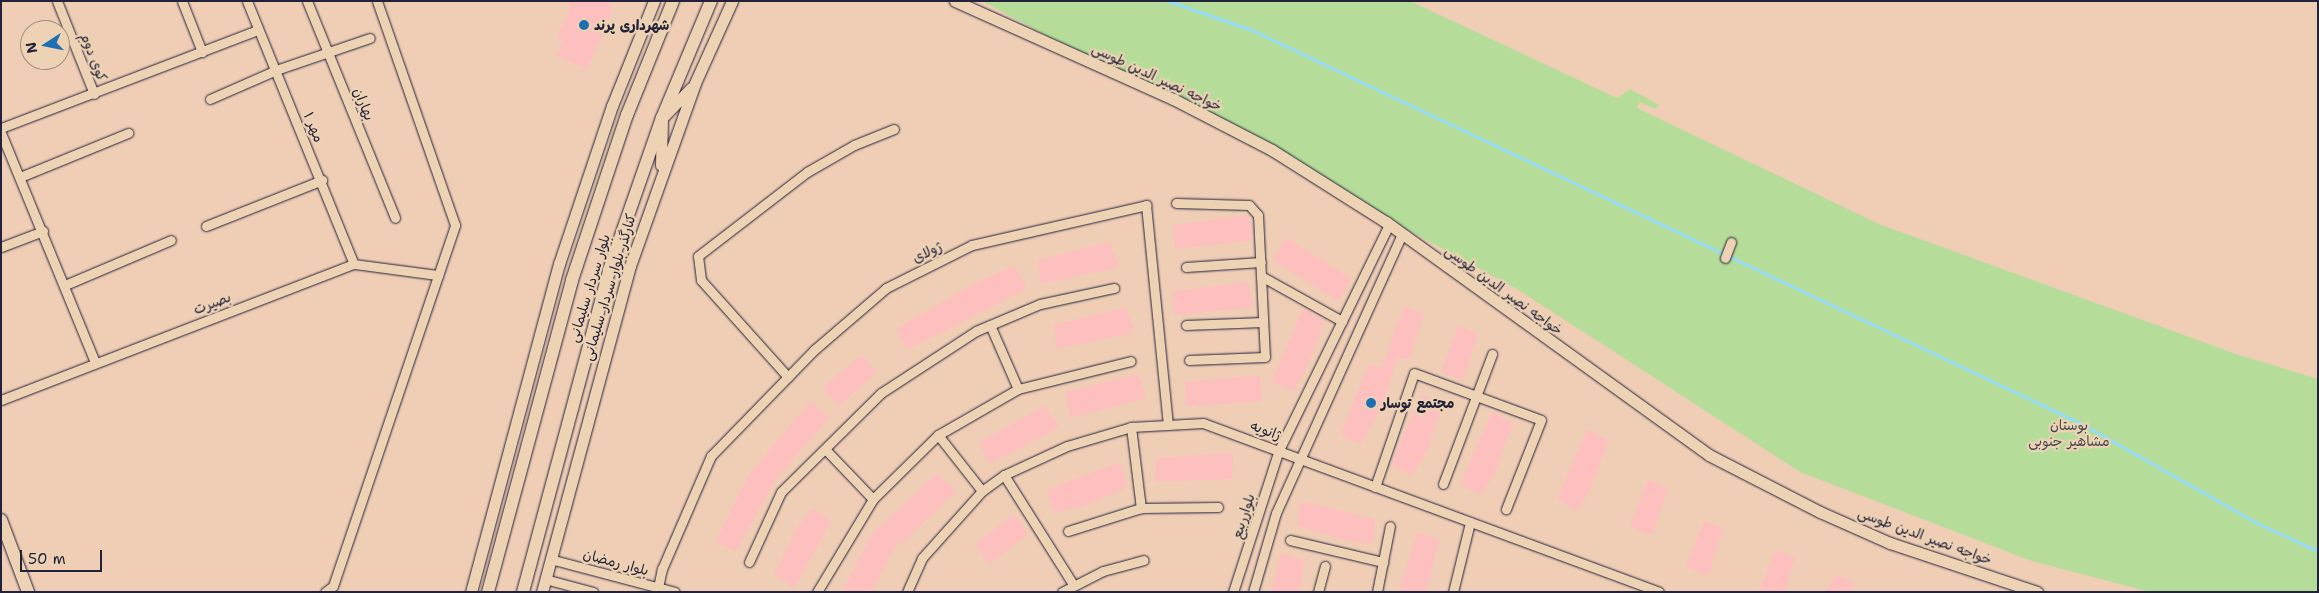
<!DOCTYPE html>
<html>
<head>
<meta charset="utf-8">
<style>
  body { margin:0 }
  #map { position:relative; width:2319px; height:593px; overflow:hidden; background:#f0ceb6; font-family:"Shantell Sans","Playpen Sans Arabic",sans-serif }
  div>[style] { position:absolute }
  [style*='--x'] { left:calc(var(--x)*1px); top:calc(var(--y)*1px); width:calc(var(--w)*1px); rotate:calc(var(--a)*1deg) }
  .green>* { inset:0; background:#b5dd99 }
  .stream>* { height:3px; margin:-1.5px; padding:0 1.5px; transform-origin:1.5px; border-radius:1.5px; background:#96dcf8 }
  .building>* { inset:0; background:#fdc0be }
  .roads { filter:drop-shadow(0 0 1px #22223b) drop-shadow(0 0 1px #22223b) }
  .minor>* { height:9px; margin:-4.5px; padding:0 4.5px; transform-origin:4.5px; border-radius:4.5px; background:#edd2b4 }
  .tertiary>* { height:11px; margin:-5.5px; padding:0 5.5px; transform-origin:5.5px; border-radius:5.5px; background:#edd2b4 }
  .secondary>* { height:12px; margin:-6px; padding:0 6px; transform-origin:6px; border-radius:6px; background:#edd2b4 }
  .dots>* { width:14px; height:14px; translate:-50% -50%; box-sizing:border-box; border:2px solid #edd2b4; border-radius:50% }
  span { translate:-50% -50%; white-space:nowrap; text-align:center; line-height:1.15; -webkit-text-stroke:4.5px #edd2b4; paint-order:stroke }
  .poi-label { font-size:14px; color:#22223b; font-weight:700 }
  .left { translate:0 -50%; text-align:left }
  .street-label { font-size:14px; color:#22223b }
  .park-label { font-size:14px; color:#3f474e }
  .frame { position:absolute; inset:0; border:2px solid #22223b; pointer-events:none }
  .north { position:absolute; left:20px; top:20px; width:50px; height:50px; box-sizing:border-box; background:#edd2b4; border:1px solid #9c8c84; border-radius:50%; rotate:259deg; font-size:14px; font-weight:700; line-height:20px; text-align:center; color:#22223b }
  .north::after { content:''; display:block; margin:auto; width:18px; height:22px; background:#1f6fb2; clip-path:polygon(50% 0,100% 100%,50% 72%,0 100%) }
  .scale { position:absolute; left:20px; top:550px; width:82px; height:22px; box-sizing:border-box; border:2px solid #22223b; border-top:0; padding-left:6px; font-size:15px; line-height:18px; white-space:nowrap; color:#22223b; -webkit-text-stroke:4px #edd2b4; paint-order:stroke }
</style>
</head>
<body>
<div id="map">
  <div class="green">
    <div style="clip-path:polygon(982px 1px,1410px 1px,1617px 98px,1630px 89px,1659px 105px,1655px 109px,1640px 102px,1637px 108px,1879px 224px,2236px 354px,2318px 379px,2318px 592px,2150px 592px,2032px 561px,1800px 472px,1517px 289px)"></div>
  </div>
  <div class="stream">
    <div style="--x:1168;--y:1;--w:89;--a:19"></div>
    <div style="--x:1252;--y:30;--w:919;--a:25.39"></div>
    <div style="--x:2082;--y:424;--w:203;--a:29.5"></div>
    <div style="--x:2259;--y:524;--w:65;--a:24.6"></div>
  </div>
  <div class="building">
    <div style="clip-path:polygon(567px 1px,609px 1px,612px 11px,587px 69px,556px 56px,563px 41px,557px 38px,570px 7px)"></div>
    <div style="clip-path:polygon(1248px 215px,1253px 233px,1250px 241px,1175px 249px,1173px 225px)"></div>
    <div style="clip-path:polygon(1287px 238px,1351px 279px,1340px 299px,1336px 300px,1274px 261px,1273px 258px)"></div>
    <div style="clip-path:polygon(1110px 242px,1118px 264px,1116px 268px,1041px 284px,1037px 260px)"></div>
    <div style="clip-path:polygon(1014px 266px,1026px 286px,1024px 290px,909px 349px,905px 347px,897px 328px,975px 283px)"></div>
    <div style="clip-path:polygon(1247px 282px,1253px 304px,1250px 308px,1174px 315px,1173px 291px)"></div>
    <div style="clip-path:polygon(1404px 306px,1424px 314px,1419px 329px,1410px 359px,1397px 358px,1382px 405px,1361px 445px,1343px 437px,1341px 433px,1368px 365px,1382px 367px)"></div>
    <div style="clip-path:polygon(1126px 307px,1134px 329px,1131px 333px,1057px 349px,1053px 325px)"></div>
    <div style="clip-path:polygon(1303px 309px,1325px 320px,1305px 372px,1293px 391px,1271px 382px)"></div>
    <div style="clip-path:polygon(1458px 326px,1478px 333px,1464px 379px,1460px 380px,1441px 372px)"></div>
    <div style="clip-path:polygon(859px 357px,864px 357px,876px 373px,839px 406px,824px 390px,824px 386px)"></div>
    <div style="clip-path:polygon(1138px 374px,1146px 396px,1143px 399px,1070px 418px,1065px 392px)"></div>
    <div style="clip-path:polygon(1260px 375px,1261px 402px,1186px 406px,1185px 382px)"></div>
    <div style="clip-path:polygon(1421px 394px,1443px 405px,1424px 457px,1411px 476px,1391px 464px)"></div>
    <div style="clip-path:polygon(811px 401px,829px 418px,775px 480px,736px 552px,715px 542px,749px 474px)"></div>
    <div style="clip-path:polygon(1045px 406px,1058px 425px,1057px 429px,989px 464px,979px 442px)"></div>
    <div style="clip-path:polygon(1492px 412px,1513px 423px,1494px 475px,1481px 494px,1463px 487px,1461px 482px)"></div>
    <div style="clip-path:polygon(1587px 429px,1609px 440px,1589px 492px,1577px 511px,1557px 499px)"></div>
    <div style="clip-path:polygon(1229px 453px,1233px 455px,1232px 479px,1155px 482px,1157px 458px)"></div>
    <div style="clip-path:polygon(1117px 463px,1121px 464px,1128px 487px,1089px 504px,1055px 513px,1047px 493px,1049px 489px)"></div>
    <div style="clip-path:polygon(937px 474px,955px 490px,954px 494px,901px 544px,898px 540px,872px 592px,842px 592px,872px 534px)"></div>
    <div style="clip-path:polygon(1648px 480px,1668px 488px,1653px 534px,1650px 535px,1630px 526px)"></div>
    <div style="clip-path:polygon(1305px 502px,1375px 519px,1373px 543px,1349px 541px,1297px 526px,1301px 503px)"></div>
    <div style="clip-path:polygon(813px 508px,831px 522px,794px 588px,774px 575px,797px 527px)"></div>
    <div style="clip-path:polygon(1011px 516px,1016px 516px,1028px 534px,990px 564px,987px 562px,976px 544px)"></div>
    <div style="clip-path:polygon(1704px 521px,1723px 528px,1709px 574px,1705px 575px,1686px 567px)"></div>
    <div style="clip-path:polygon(1417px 533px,1436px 538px,1439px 542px,1426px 592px,1399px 592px)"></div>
    <div style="clip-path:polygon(1775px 550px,1795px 558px,1784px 592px,1759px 592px)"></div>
    <div style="clip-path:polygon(1281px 553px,1304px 560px,1299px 592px,1271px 592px)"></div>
    <div style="clip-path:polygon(1835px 575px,1852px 580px,1852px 592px,1826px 592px)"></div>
  </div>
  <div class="roads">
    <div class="minor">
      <div style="--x:57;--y:1;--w:100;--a:68.3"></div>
      <div style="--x:182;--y:1;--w:55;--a:68.6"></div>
      <div style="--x:247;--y:1;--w:284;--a:67.9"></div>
      <div style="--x:307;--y:1;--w:234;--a:67.9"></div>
      <div style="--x:210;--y:99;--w:72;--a:-23.7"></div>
      <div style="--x:276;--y:70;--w:99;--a:-18.8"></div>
      <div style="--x:1;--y:128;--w:275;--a:-20.9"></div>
      <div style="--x:1;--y:133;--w:248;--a:67.7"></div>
      <div style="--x:20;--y:177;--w:117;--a:-22.2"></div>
      <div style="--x:1176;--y:203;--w:73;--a:1.6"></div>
      <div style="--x:1249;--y:205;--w:13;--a:48"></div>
      <div style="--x:1258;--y:215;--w:142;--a:87.2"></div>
      <div style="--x:1265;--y:357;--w:76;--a:177.7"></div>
      <div style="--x:206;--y:226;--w:125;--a:-21.6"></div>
      <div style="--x:1;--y:247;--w:45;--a:-20.9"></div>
      <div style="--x:1725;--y:258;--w:17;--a:-69"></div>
      <div style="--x:1186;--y:267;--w:75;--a:-3.8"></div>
      <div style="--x:1261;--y:276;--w:93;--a:29.1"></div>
      <div style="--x:65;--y:285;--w:115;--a:-23"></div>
      <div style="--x:990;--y:325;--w:70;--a:66.4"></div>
      <div style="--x:1186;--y:325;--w:77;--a:-2.2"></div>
      <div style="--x:788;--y:377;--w:130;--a:-131.9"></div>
      <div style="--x:701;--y:280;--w:24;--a:-97"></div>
      <div style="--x:698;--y:256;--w:138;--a:-37.6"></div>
      <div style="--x:807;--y:172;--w:54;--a:-29.9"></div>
      <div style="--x:854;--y:145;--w:43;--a:-21.8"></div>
      <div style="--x:1;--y:400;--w:378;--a:-21.1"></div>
      <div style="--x:354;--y:264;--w:85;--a:7.5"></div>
      <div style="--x:1131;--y:427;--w:82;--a:83"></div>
      <div style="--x:938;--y:435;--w:71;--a:51.8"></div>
      <div style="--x:825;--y:449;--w:69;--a:46.2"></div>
      <div style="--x:1004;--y:475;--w:129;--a:57.7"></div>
      <div style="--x:1443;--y:484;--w:139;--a:-69.3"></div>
      <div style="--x:1375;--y:487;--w:120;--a:-71.1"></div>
      <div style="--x:1414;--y:373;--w:135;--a:20.3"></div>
      <div style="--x:1541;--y:420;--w:96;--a:111.5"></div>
      <div style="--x:1068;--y:531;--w:77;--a:-17.5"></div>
      <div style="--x:1141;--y:508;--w:77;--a:-0.7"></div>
      <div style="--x:1290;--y:540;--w:96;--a:13.3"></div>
      <div style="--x:550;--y:559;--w:129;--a:14.8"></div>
      <div style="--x:749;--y:562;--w:77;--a:-65.4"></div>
      <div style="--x:781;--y:492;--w:141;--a:-44.7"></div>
      <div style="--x:881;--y:393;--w:113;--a:-33.1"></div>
      <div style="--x:976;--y:331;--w:69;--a:-22.9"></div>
      <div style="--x:1040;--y:304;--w:76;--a:-12.2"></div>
      <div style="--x:545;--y:579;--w:50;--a:15.2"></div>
      <div style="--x:325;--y:592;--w:10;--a:-37"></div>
      <div style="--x:333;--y:586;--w:381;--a:-71.3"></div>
      <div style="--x:455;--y:225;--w:237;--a:-109.2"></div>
      <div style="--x:657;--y:592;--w:24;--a:-78"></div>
      <div style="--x:662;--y:569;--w:123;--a:-66.6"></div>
      <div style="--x:711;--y:456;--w:148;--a:-45.8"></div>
      <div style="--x:814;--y:350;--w:95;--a:-40.7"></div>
      <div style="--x:886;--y:288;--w:96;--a:-26.6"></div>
      <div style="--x:972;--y:245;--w:179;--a:-12.9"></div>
      <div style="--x:1146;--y:205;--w:221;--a:84.3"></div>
      <div style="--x:817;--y:592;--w:109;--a:-58.9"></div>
      <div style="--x:873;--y:499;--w:91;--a:-44.6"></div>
      <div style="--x:938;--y:435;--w:92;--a:-29.9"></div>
      <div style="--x:1018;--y:389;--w:116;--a:-13.9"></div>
      <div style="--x:907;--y:592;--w:37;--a:-66"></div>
      <div style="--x:922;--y:558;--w:90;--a:-48.2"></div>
      <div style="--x:982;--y:491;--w:27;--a:-36"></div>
      <div style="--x:1004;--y:475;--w:69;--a:-24.7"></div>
      <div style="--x:1067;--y:446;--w:67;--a:-16.5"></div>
      <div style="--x:1131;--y:427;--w:72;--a:-3.2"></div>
      <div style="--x:1203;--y:423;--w:486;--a:20.3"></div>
      <div style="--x:1062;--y:592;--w:46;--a:-27.1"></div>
      <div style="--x:1103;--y:571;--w:42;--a:-15"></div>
      <div style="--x:1233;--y:592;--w:149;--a:-72.1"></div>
      <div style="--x:1279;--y:450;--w:251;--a:-64"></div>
      <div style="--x:1253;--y:592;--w:82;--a:-73.8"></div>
      <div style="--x:1276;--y:513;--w:306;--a:-65.7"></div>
      <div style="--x:1318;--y:592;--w:27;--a:-75"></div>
      <div style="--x:1377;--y:592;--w:67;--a:-78.9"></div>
      <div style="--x:1453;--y:592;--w:72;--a:-76.3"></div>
    </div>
    <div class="tertiary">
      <div style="--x:955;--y:1;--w:239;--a:24.2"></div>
      <div style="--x:1173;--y:99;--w:111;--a:27.3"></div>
      <div style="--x:1272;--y:150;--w:135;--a:32.3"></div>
      <div style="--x:1386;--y:222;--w:398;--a:35.8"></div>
      <div style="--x:1709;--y:455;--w:125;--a:27.2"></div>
      <div style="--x:1820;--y:512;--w:77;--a:23.9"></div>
      <div style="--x:1890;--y:543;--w:155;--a:18.4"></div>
      <div style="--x:661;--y:165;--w:47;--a:-88.8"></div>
      <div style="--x:662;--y:118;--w:42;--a:-46"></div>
      <div style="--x:471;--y:592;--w:340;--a:-75"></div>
      <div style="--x:559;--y:264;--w:167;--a:-71.5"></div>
      <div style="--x:612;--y:106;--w:113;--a:-68.2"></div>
      <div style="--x:542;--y:592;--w:338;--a:-74.9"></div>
      <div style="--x:630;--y:266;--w:194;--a:-70.4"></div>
      <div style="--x:695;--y:83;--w:90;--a:-65.7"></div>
    </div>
    <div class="secondary">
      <div style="--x:1;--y:520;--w:77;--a:69.4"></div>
      <div style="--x:488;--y:592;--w:323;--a:-74.9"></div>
      <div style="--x:572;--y:280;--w:174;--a:-71.6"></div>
      <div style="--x:627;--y:115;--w:123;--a:-68"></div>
      <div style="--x:523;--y:592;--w:333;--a:-75"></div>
      <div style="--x:609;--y:270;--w:161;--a:-70.8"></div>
      <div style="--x:662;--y:118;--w:127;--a:-67.3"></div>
    </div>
  </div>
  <div class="dots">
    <div style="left:584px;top:25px;background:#1f6fb2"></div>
    <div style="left:1371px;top:403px;background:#1f6fb2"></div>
  </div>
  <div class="poi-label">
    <span class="left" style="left:594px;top:25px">شهرداری پرند</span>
    <span class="left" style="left:1381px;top:403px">مجتمع توسار</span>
  </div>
  <div class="street-label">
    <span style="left:94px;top:57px;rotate:69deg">کوی دوم</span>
    <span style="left:1157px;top:77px;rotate:25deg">خواجه نصیر الدین طوسی</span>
    <span style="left:364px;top:104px;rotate:68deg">بهاران</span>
    <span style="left:314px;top:127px;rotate:68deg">مهر ۱</span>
    <span style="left:927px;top:252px;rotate:-26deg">ژولای</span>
    <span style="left:609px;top:287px;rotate:-73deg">کنارگذر بلوار سردار سلیمانی</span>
    <span style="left:589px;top:288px;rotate:-73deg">بلوار سردار سلیمانی</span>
    <span style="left:1504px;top:290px;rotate:36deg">خواجه نصیر الدین طوسی</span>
    <span style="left:212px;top:303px;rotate:-21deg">بصیرت</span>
    <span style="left:1266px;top:430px;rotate:20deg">ژانویه</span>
    <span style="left:1243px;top:516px;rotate:-72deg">بلوارربیع</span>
    <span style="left:1925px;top:536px;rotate:20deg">خواجه نصیر الدین طوسی</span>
    <span style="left:616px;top:562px;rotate:15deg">بلوار رمضان</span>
  </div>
  <div class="park-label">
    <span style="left:2069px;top:433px">بوستان<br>مشاهیر جنوبی</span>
  </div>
  <div class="frame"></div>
  <div class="north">N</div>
  <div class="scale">50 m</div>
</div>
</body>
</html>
